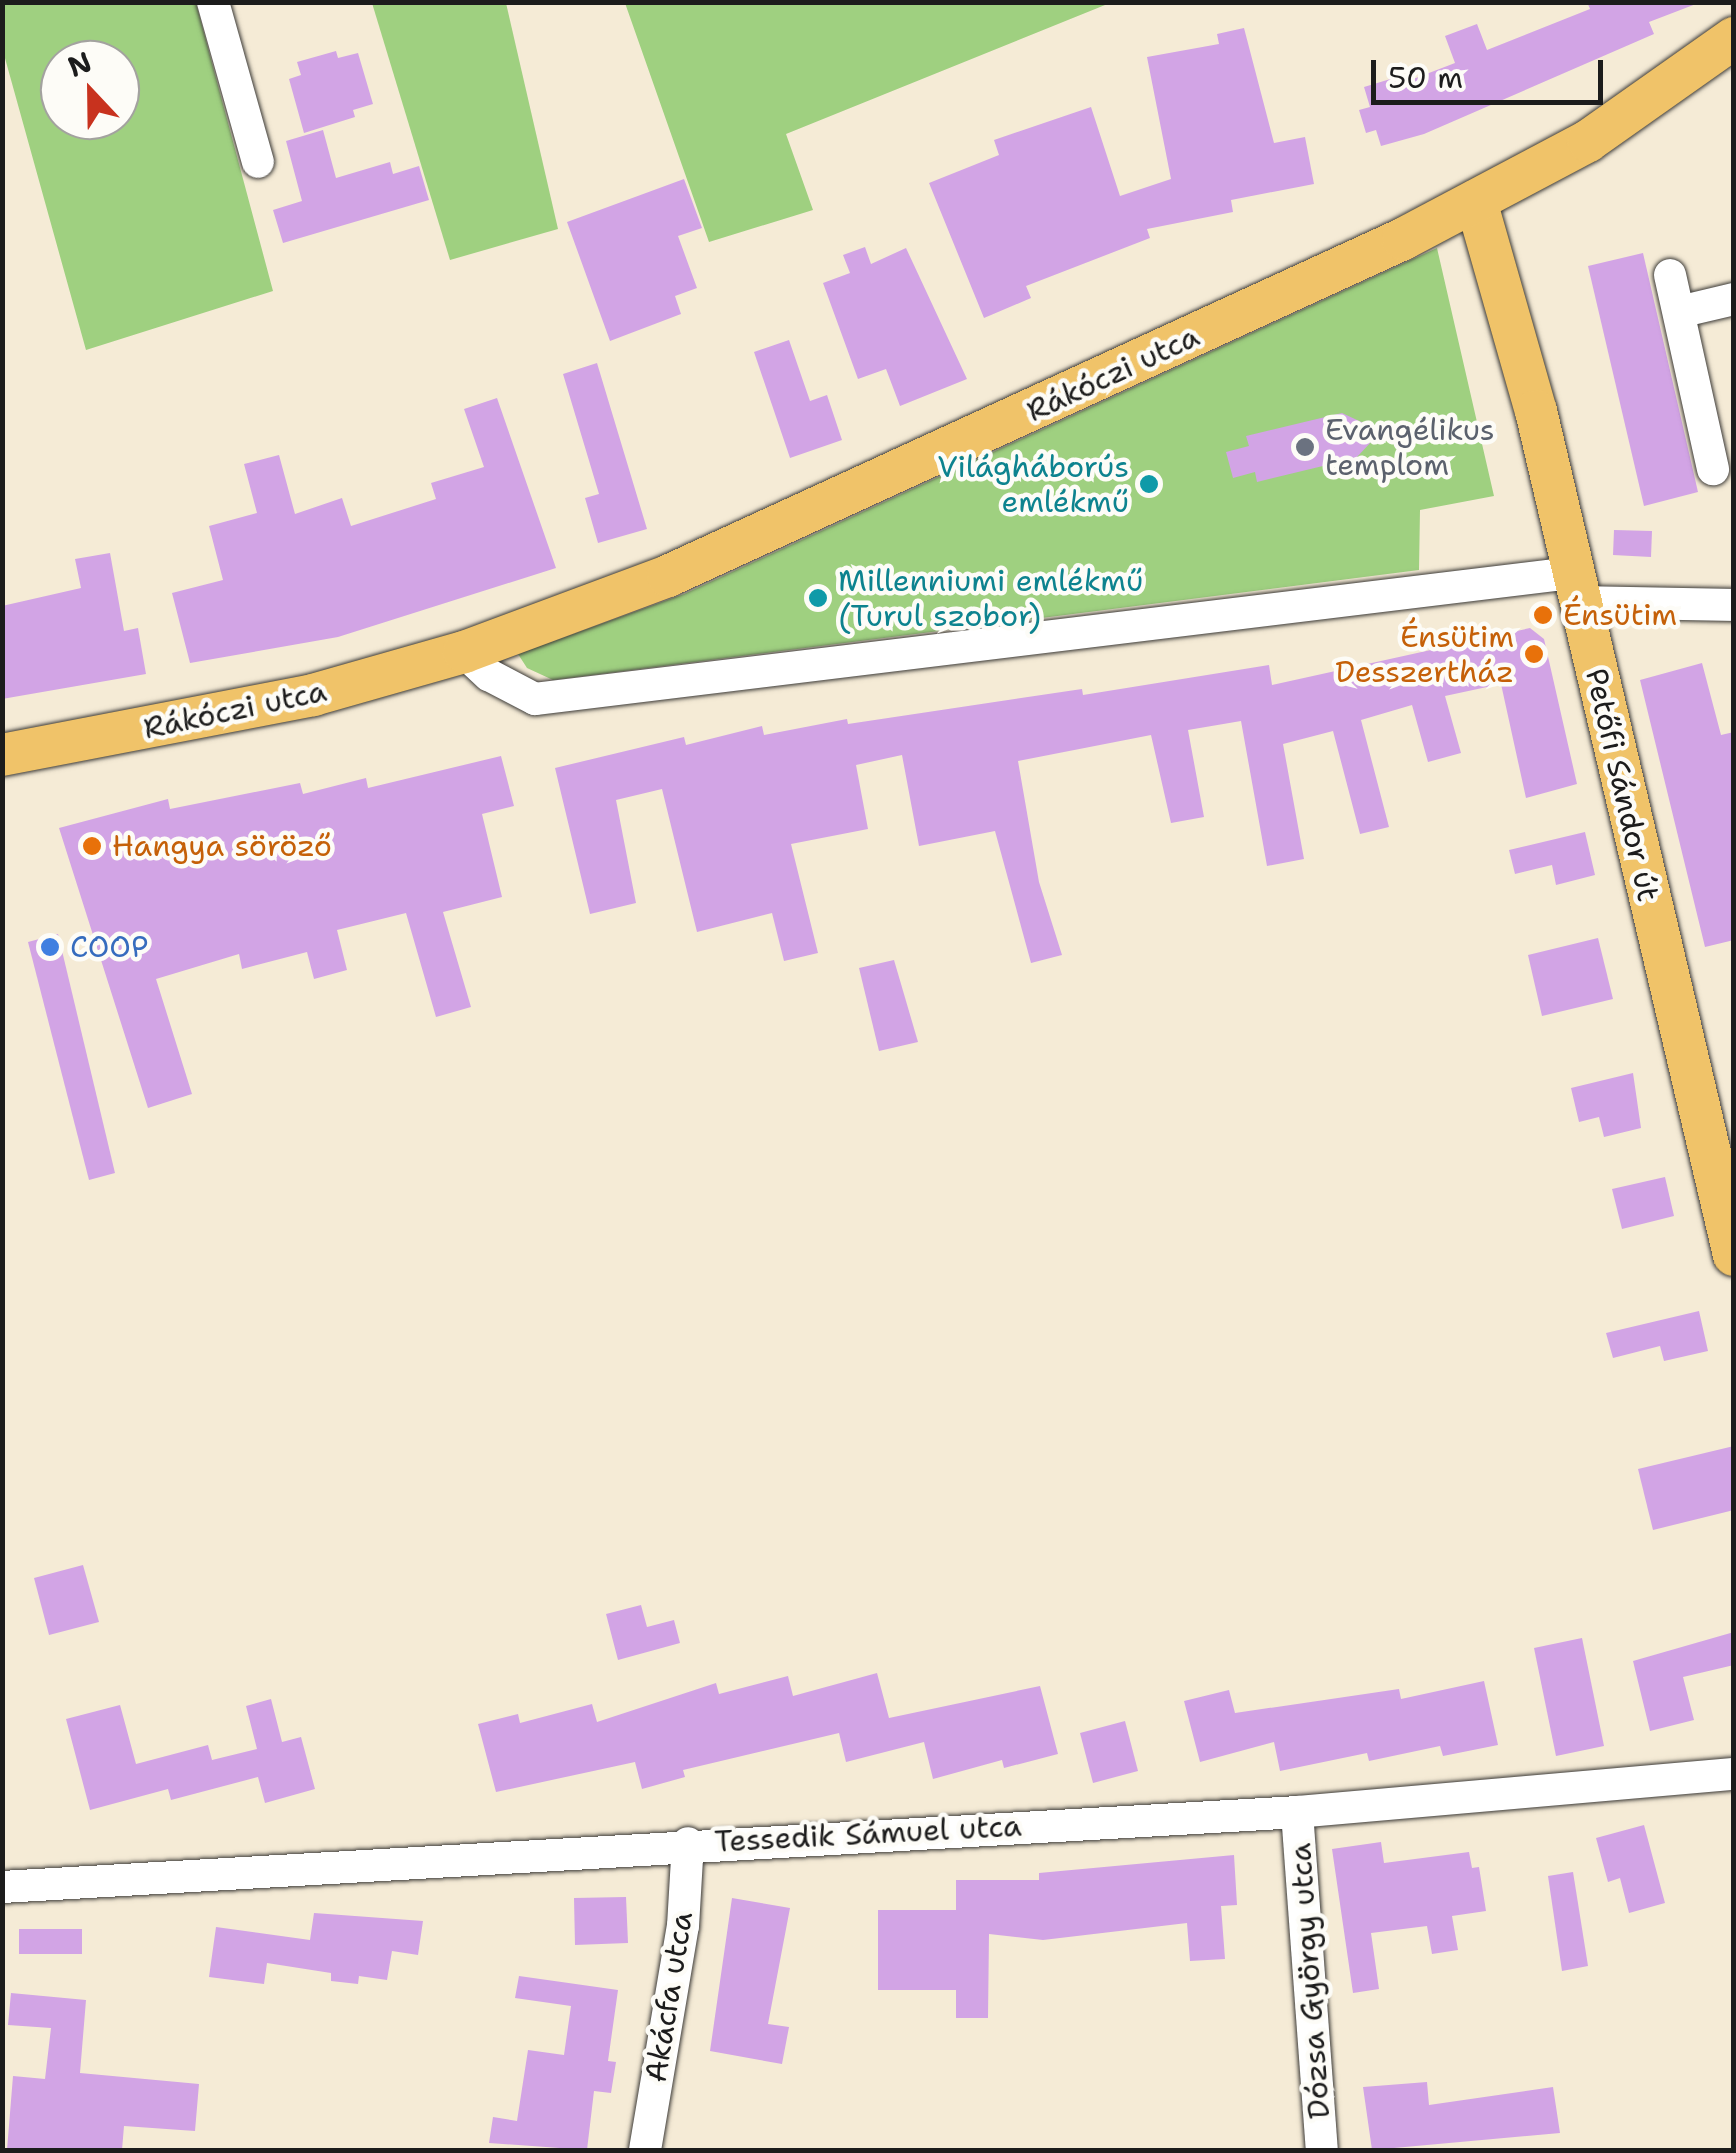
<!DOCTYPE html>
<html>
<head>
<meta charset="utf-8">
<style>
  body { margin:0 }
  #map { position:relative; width:1736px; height:2153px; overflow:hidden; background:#f5ebd6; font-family:"Shantell Sans",sans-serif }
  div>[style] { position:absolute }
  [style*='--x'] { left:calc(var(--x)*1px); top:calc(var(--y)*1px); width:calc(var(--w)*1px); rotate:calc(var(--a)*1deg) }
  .green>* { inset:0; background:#9fd080 }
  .building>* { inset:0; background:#d2a4e5 }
  .roads { filter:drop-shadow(0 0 2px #3d3b38) drop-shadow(0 0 2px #3d3b38) }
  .minor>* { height:32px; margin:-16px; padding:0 16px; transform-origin:16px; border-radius:16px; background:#fff }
  .major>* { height:42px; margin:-21px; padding:0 21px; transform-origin:21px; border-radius:21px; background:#f0c369 }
  .dots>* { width:28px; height:28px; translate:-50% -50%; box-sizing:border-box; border:5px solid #fdfcf7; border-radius:50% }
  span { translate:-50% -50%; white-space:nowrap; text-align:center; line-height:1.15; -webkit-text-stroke:9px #fdfcf7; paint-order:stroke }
  .street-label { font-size:30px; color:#1c1c1c }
  .worship-label { font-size:30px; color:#5b616d }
  .left { translate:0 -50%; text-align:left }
  .culture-label { font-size:30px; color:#0d838f }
  .right { translate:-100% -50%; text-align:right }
  .food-label { font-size:30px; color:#c56008 }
  .shop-label { font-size:30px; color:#366cbe }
  .frame { position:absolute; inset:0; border:5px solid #1c1c1c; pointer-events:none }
  .north { position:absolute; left:40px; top:40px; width:100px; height:100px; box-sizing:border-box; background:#fdfcf7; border:2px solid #a3a29f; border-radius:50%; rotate:338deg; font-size:28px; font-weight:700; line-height:40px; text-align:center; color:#1c1c1c }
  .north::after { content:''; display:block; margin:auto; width:35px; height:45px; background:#c8321e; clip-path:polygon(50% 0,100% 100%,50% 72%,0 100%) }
  .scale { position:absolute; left:1371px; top:60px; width:232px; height:45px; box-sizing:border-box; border:5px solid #1c1c1c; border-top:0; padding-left:12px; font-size:30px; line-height:35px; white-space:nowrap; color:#1c1c1c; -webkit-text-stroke:8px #fdfcf7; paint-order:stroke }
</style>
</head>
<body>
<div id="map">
  <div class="green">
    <div style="clip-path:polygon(evenodd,2px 3px,196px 3px,273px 291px,86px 350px,3px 51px,2px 3px,60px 60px,120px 60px,120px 120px,60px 120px,60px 60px)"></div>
    <div style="clip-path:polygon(372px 3px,506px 3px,558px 229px,450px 260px)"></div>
    <div style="clip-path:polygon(625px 3px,625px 2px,1110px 3px,786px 134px,813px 210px,709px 242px)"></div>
    <div style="clip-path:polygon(1437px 248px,1494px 496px,1420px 510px,1419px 570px,553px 680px,527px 668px,518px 654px,684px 594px)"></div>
  </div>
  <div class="building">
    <div style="clip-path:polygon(1587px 2px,1696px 4px,1649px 22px,1654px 34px,1424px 134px,1381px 146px,1376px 130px,1366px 133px,1359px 110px,1370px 107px,1364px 87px,1407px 74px,1408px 81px,1455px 63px,1445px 36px,1477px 24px,1487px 50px,1590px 9px)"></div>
    <div style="clip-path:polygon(1244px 28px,1274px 143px,1305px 137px,1314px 184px,1231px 200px,1233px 212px,1147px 229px,1150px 238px,1026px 286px,1031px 298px,984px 318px,929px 183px,999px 155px,994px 140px,1091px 107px,1120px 196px,1171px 179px,1147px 57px,1219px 44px,1217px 34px)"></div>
    <div style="clip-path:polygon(336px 51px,338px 58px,358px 53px,373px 104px,353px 110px,355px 117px,304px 133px,289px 79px,301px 75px,297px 62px)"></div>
    <div style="clip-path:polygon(323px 130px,336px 178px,390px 162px,393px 174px,419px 166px,429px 200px,283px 243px,273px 210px,302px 201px,286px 141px)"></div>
    <div style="clip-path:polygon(684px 179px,702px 228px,678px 236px,697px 288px,675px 296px,681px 314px,610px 341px,567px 222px)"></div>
    <div style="clip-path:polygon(865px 247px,871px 264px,906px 248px,967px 379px,900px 406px,886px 369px,858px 379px,823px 283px,850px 273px,843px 255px)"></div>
    <div style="clip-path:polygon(1643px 253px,1698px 492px,1644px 506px,1588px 266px)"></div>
    <div style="clip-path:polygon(789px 340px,810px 401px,827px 395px,842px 440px,790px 458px,754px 352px)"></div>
    <div style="clip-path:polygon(597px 363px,647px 529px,598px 543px,585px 498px,599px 494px,563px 374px)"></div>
    <div style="clip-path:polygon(497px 398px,556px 568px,338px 637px,190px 663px,172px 593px,223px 580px,209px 526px,257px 513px,244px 464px,279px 455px,295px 514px,342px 498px,351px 526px,436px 499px,431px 483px,484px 467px,464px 409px)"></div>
    <div style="clip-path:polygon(1342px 413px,1372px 427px,1372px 441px,1356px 458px,1257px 482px,1255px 472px,1233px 478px,1226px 452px,1249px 446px,1246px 436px)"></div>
    <div style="clip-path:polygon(1614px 530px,1652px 531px,1651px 557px,1613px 555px)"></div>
    <div style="clip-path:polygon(110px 553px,124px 631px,138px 628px,146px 674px,2px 699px,2px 606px,81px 588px,75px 559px)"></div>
    <div style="clip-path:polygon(1530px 628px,1544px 639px,1577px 784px,1526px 798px,1501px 684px,1445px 696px,1461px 753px,1428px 762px,1412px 705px,1361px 720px,1389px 827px,1360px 834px,1333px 731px,1283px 744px,1304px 859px,1267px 866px,1241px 721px,1188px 730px,1204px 817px,1171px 823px,1151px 735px,1018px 761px,1039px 882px,1062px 955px,1031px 963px,995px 831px,919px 846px,902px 755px,856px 765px,868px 829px,791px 844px,818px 953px,784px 961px,772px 913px,697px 932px,662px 789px,616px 800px,636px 903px,590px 914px,555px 768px,684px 737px,686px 745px,762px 726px,764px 735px,847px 719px,848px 724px,1082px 689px,1083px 695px,1269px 665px,1272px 685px)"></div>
    <div style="clip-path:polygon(1702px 663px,1721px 735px,1734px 732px,1734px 940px,1705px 947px,1640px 680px)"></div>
    <div style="clip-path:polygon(501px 756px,514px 806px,482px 814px,502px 897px,443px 912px,471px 1007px,436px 1017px,406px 913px,337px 930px,347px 970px,314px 979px,307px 952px,242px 969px,239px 954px,156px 979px,192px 1094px,148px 1108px,59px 828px,168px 799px,170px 809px,300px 783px,303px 794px,366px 778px,368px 788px)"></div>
    <div style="clip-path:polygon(1585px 832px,1595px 875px,1556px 885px,1552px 865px,1515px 874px,1509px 850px)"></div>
    <div style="clip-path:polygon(58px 934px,115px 1173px,89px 1180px,28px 942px)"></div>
    <div style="clip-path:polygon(1598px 938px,1613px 999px,1542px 1016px,1528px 955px)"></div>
    <div style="clip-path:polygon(894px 960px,918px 1042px,879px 1051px,859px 968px)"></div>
    <div style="clip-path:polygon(1633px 1073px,1641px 1128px,1604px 1137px,1599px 1117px,1579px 1122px,1571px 1088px)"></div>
    <div style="clip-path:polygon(1665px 1177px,1674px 1216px,1622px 1229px,1612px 1189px)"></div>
    <div style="clip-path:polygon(1699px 1311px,1708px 1351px,1664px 1361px,1660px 1346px,1613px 1358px,1606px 1333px)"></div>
    <div style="clip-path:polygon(1734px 1446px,1734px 1510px,1653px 1530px,1638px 1469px)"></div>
    <div style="clip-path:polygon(83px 1565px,99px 1622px,49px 1635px,34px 1578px)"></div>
    <div style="clip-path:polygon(641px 1605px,647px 1627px,674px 1620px,680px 1643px,618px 1660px,606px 1614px)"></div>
    <div style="clip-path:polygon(1734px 1632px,1734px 1665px,1683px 1677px,1694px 1720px,1650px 1731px,1633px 1661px)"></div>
    <div style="clip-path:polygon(1582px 1638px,1604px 1746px,1556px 1756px,1534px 1648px)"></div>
    <div style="clip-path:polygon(877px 1673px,889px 1718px,1040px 1686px,1058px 1754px,1004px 1768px,1002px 1760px,933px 1779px,924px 1742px,846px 1762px,839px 1733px,683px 1770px,685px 1777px,642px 1789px,635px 1762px,496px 1792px,478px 1724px,518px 1714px,520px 1723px,592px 1704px,597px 1722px,716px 1683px,719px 1694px,788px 1676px,793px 1696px)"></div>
    <div style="clip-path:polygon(1484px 1681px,1498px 1745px,1443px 1756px,1440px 1746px,1369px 1761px,1367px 1753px,1280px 1771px,1274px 1742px,1200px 1762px,1184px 1701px,1229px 1690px,1235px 1713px,1399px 1689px,1401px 1699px)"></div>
    <div style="clip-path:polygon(271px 1699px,282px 1742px,301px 1737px,315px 1789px,265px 1803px,258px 1777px,171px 1800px,168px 1789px,90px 1810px,66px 1719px,120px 1705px,136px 1764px,208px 1745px,212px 1760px,257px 1749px,246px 1706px)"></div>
    <div style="clip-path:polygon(1125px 1721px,1138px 1771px,1093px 1783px,1080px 1733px)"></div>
    <div style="clip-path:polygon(1644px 1825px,1665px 1903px,1629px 1913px,1620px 1878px,1608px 1882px,1596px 1838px)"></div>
    <div style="clip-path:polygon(1381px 1842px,1384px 1863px,1469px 1852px,1472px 1868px,1479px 1867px,1486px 1911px,1452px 1916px,1458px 1950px,1432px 1954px,1427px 1926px,1371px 1933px,1379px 1989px,1353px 1993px,1332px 1849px)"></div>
    <div style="clip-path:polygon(1234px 1855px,1237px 1905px,1221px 1906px,1225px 1959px,1190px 1961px,1187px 1923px,1043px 1940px,989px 1934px,988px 2018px,956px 2018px,956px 1990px,878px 1990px,878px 1910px,956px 1910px,956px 1880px,1039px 1880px,1039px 1873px)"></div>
    <div style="clip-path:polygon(1573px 1872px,1588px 1966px,1562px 1971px,1548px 1876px)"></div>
    <div style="clip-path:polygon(626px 1897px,628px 1943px,575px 1945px,574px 1898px)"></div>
    <div style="clip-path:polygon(732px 1898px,790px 1908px,768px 2024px,789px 2027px,782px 2064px,710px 2051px)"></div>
    <div style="clip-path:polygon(314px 1913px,423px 1921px,418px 1955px,392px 1951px,387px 1980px,359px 1976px,358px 1984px,331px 1981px,331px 1973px,267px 1963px,264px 1984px,209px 1977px,216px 1927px,310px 1940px)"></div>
    <div style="clip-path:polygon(19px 1929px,82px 1929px,82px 1954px,19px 1954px)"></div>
    <div style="clip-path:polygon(519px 1976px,618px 1990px,608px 2061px,616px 2062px,611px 2093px,594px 2091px,587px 2150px,489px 2143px,493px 2117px,517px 2121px,528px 2050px,564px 2055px,571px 2006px,515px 1998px)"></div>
    <div style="clip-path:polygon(11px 1993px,86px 2000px,80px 2073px,199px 2084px,195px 2131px,124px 2126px,122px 2150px,7px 2150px,13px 2076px,45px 2079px,51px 2028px,8px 2025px)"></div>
    <div style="clip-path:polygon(1427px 2082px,1429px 2105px,1553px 2087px,1560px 2133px,1372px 2150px,1363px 2087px)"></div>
  </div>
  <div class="roads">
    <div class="minor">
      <div style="--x:213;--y:2;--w:166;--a:74.3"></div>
      <div style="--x:1670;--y:275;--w:199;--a:77.5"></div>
      <div style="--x:1679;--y:312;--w:57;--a:-13.3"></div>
      <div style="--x:1579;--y:602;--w:155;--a:1.1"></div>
      <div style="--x:464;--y:652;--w:34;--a:43"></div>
      <div style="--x:489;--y:675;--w:52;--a:27.6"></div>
      <div style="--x:535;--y:699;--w:1045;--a:-6.93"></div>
      <div style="--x:1297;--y:1812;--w:339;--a:85.8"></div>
      <div style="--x:2;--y:1887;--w:1297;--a:-3.31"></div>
      <div style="--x:1297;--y:1812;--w:439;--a:-5"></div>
      <div style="--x:645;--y:2150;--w:227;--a:-80.4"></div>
      <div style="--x:683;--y:1926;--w:83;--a:-86.6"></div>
    </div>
    <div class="major">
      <div style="--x:1476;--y:201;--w:218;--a:74.1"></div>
      <div style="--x:1536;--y:411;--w:867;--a:76.8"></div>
      <div style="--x:2;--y:755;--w:317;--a:-10.9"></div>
      <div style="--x:313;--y:695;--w:157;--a:-15.9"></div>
      <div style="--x:464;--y:652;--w:218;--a:-20.4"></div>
      <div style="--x:668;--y:576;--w:809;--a:-24.63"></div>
      <div style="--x:1403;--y:239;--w:209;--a:-27.9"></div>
      <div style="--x:1588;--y:141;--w:179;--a:-35.2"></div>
    </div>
  </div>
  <div class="dots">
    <div style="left:1305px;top:447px;background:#6b7280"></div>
    <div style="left:1149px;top:484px;background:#0f9aa8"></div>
    <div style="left:818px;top:598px;background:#0f9aa8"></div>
    <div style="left:1543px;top:615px;background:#e8710a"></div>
    <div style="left:1534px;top:654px;background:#e8710a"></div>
    <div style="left:92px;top:846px;background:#e8710a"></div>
    <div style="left:50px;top:947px;background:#3f7fe0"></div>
  </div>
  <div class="street-label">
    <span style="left:1113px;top:374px;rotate:-25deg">Rákóczi utca</span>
    <span style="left:235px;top:710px;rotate:-12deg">Rákóczi utca</span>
    <span style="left:1622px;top:785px;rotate:77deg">Petőfi Sándor út</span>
    <span style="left:868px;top:1834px;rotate:-3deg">Tessedik Sámuel utca</span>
    <span style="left:1310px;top:1981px;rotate:-94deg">Dózsa György utca</span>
    <span style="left:669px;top:1997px;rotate:-81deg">Akácfa utca</span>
  </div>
  <div class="worship-label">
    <span class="left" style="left:1325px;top:447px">Evangélikus<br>templom</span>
  </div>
  <div class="culture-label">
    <span class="right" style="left:1129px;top:484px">Világháborús<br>emlékmű</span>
    <span class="left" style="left:838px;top:598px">Millenniumi emlékmű<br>(Turul szobor)</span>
  </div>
  <div class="food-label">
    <span class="left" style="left:1563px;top:615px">Énsütim</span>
    <span class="right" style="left:1514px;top:654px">Énsütim<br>Desszertház</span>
    <span class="left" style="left:112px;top:846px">Hangya söröző</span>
  </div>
  <div class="shop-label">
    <span class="left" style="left:70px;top:947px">COOP</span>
  </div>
  <div class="frame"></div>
  <div class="north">N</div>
  <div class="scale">50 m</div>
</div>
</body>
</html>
